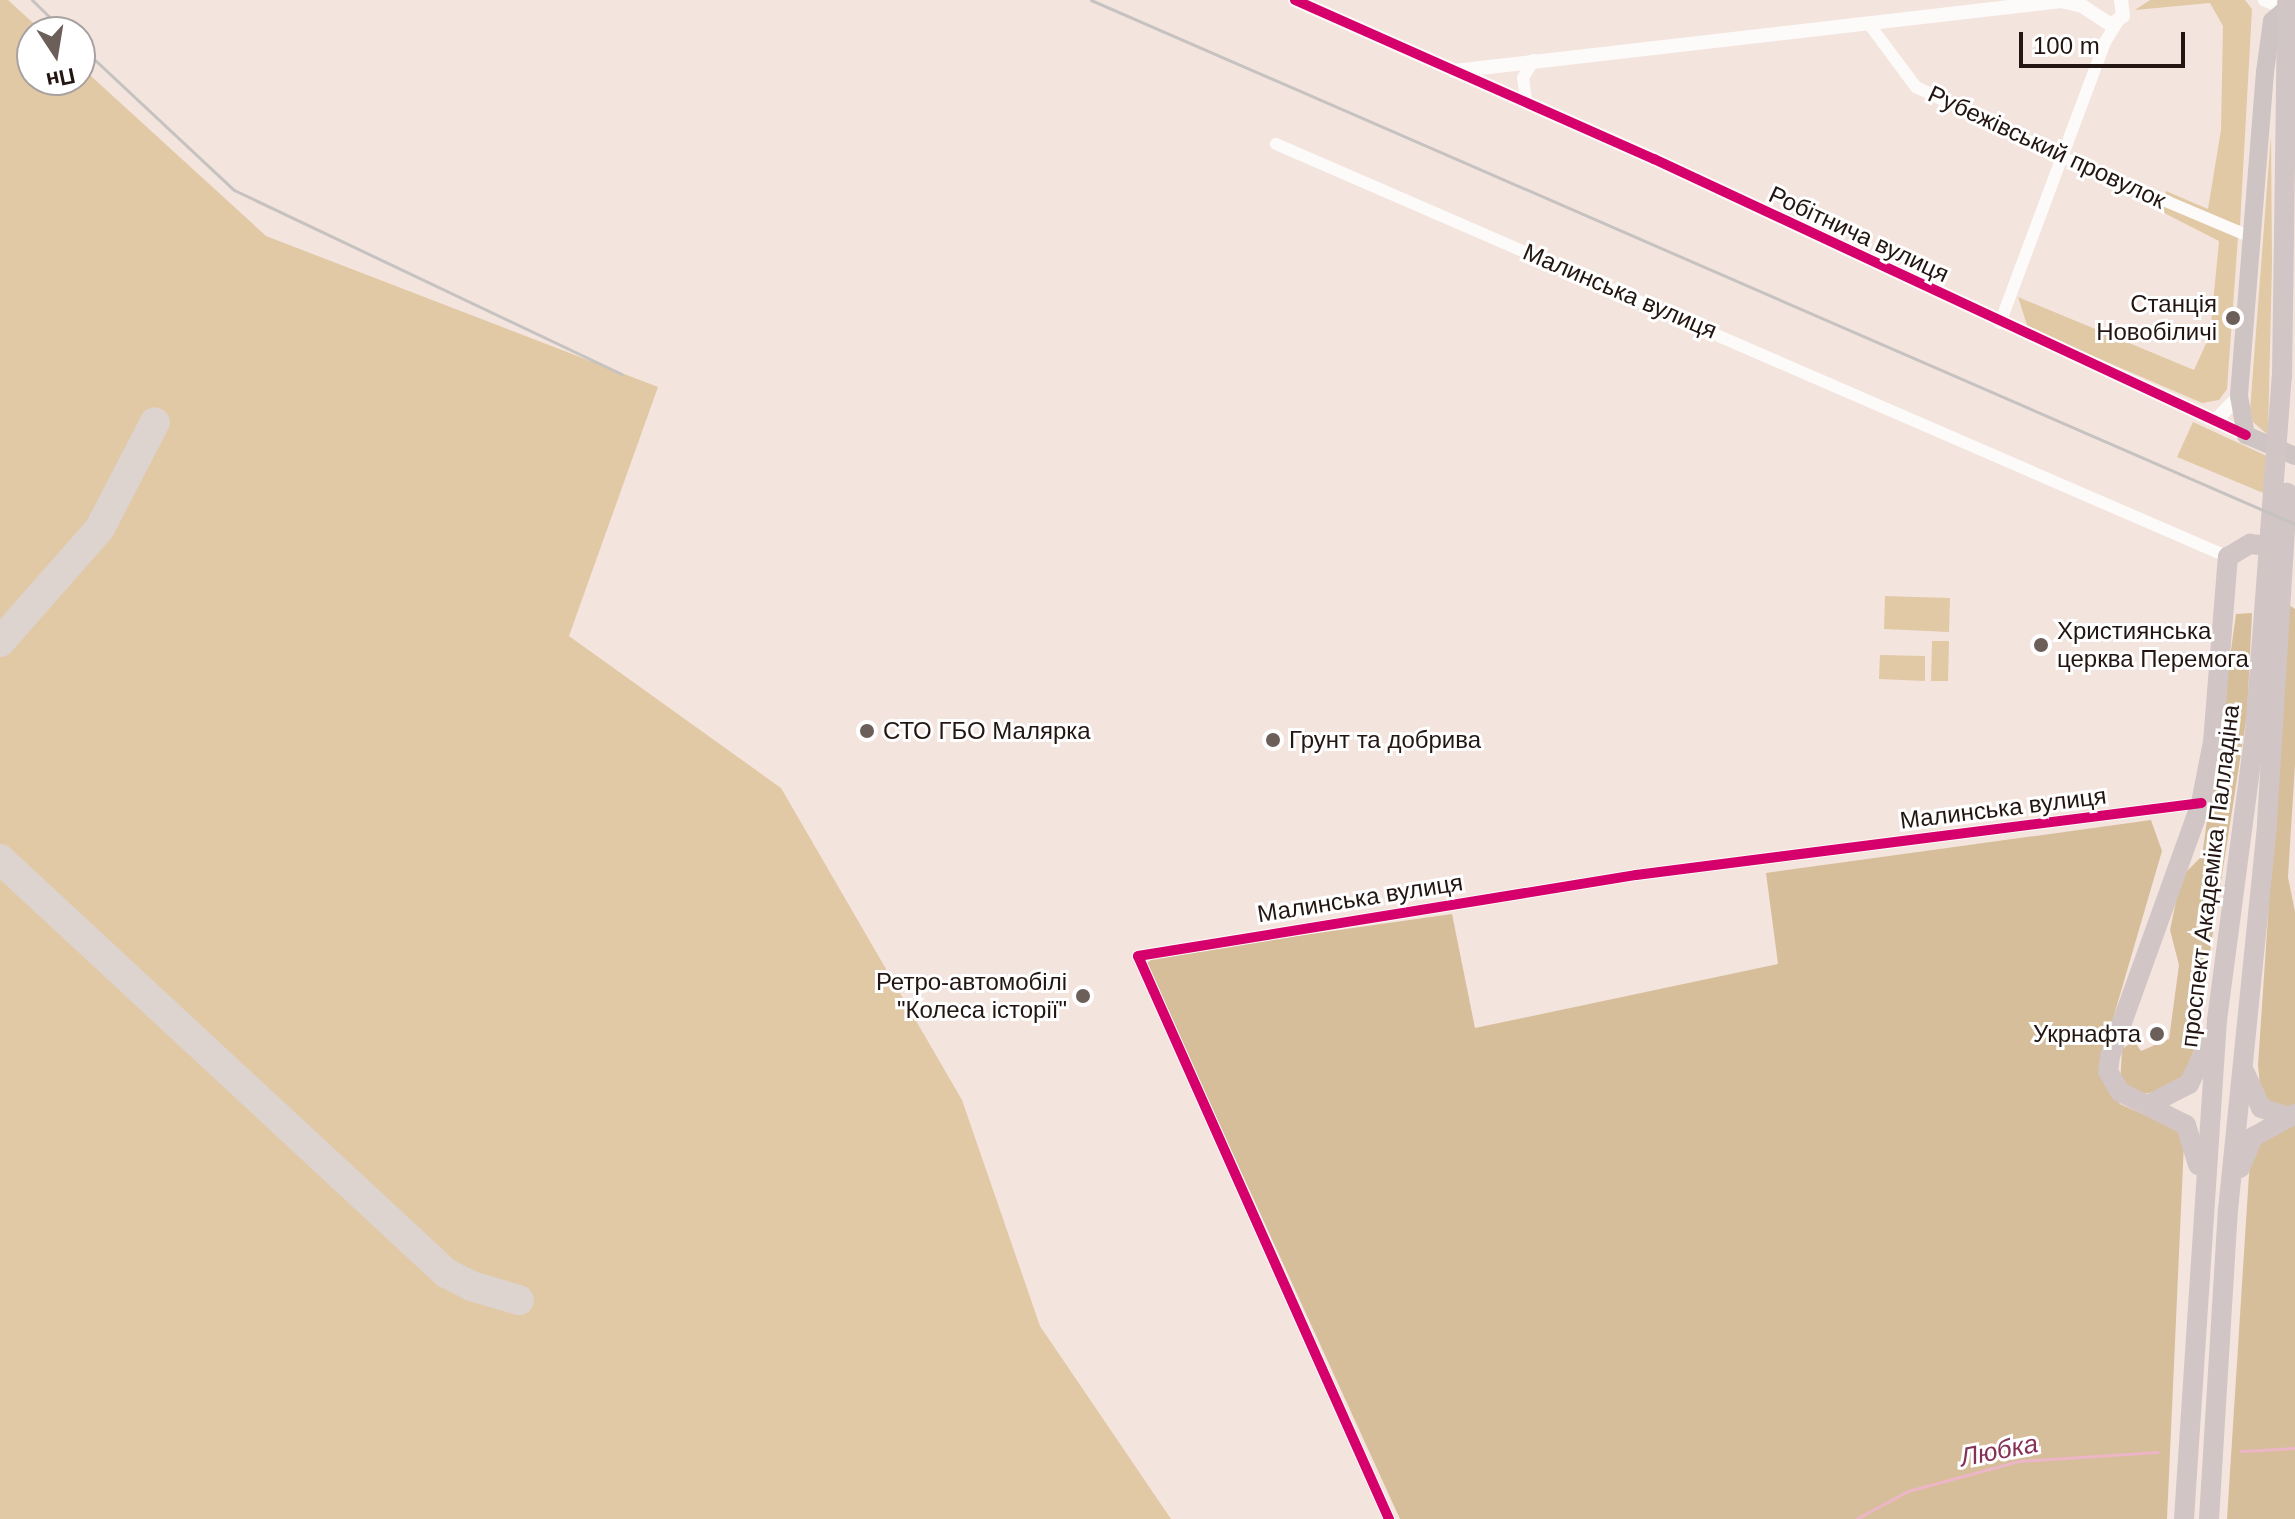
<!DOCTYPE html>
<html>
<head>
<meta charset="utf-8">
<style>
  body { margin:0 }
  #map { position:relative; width:2295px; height:1519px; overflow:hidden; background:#f4e4de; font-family:Arial,sans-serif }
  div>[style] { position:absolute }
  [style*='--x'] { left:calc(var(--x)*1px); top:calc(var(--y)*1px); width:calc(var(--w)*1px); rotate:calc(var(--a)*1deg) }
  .green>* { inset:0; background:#e1c9a6 }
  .forest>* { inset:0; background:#d7be9a }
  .stream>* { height:3px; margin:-1.5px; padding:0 1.5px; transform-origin:1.5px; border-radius:1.5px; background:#ecb6c6 }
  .taxiway>* { height:30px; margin:-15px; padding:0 15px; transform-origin:15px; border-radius:15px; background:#ddd3cf }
  .minor>* { height:12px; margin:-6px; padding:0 6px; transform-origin:6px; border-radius:6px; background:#fdfbfa }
  .tertiary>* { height:14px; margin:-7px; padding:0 7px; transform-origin:7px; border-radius:7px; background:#fdfbfa }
  .primary>* { height:18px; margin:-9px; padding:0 9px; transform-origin:9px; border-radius:9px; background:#cec4c3 }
  .trunk>* { height:20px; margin:-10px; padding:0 10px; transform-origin:10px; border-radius:10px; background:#d1c5c5 }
  .rail>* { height:3px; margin:-1.5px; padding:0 1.5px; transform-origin:1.5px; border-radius:1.5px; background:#c6c2c0 }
  .cycleway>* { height:10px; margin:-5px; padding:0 5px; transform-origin:5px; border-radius:5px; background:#d6006c }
  .dots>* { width:22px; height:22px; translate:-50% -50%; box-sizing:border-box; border:4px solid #fff; border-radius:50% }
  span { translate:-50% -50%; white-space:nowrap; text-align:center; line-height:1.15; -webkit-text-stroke:6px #fff; paint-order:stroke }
  .street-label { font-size:24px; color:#231612 }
  .poi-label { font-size:24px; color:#231612 }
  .right { translate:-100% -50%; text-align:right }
  .left { translate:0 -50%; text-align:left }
  .water-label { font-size:26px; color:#843357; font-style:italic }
  .north { position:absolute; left:16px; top:16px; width:80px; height:80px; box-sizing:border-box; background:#fff; border:2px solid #a7a2a0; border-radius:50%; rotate:168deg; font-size:22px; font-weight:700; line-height:32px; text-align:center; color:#231612 }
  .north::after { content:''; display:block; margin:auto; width:28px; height:36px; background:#6c5e59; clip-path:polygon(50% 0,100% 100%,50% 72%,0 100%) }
  .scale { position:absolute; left:2019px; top:32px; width:166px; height:36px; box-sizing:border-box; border:4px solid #231612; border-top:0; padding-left:10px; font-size:24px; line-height:28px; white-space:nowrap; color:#231612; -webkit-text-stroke:6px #fff; paint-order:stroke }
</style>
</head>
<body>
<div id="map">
  <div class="green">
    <div style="clip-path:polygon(0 0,8px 0,43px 32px,32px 32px,32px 80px,80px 80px,80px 66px,266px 236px,658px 387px,569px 636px,781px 788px,962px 1100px,1040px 1326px,1171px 1519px,0 1519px)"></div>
    <div style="clip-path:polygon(2150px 0,2245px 0,2252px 9px,2240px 225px,2236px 227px,2165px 197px,2166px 191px,2208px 209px,2221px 130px,2223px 26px,2210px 3px,2135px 10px)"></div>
    <div style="clip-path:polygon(2271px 135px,2272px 263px,2268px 435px,2253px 422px,2250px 410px)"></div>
    <div style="clip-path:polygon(2072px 166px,2238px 237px,2227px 389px,2219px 400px,2202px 403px,2028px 328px,2018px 297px,2194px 370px,2210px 335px,2219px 241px)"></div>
    <div style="clip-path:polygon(2193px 422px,2269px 457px,2268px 495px,2177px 457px)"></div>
    <div style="clip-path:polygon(1885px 596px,1950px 598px,1949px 632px,1884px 629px)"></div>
    <div style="clip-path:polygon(1932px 641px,1949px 641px,1948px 681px,1931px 681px)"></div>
    <div style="clip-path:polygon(1880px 655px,1925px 656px,1925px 681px,1879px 679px)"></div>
  </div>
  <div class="forest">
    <div style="clip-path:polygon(2289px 605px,2295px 609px,2295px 765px,2288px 877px,2295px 912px,2295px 1107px,2270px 1104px,2260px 1086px,2258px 1065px)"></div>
    <div style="clip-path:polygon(2252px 613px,2247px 715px,2195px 1048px,2184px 1074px,2169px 1089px,2138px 1095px,2120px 1085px,2122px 1049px,2134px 1041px,2141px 1051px,2169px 1039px,2179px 965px,2170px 930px,2181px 877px,2202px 856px,2236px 614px)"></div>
    <div style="clip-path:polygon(2151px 820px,2162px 851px,2103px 1053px,2109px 1090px,2120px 1104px,2178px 1130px,2184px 1143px,2167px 1519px,1400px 1519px,1146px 964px,1156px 956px,1452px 914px,1475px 1028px,1778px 964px,1766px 873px)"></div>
    <div style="clip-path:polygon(2295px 1125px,2295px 1519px,2227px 1519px,2250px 1159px,2256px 1143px)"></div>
  </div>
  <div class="stream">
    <div style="--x:2241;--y:1451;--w:54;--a:-3.2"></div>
    <div style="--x:1856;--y:1519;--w:59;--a:-28.3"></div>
    <div style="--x:1908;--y:1491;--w:115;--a:-15.1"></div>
    <div style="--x:2019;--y:1461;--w:139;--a:-3.7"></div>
  </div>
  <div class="taxiway">
    <div style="--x:0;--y:642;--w:152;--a:-48.7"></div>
    <div style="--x:100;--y:528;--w:119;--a:-62.6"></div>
    <div style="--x:0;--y:859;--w:609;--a:42.87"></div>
    <div style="--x:446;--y:1273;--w:28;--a:27"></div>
    <div style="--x:471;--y:1286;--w:50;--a:16.3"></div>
  </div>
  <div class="minor">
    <div style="--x:1869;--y:24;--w:79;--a:53.3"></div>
    <div style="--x:1916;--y:87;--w:164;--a:25.6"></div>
    <div style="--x:2064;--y:158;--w:203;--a:22.9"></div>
    <div style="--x:1526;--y:101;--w:23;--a:-97"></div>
    <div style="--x:1523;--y:78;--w:21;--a:-59"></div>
    <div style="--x:1276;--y:144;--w:1038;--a:23.45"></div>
    <div style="--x:2000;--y:323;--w:300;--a:-69.5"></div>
    <div style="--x:2105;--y:42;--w:22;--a:-58"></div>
    <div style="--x:1389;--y:1519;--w:616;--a:-114.03"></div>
    <div style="--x:1138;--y:956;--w:505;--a:-9.24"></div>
    <div style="--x:1636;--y:875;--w:570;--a:-7.26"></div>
  </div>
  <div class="tertiary">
    <div style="--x:1295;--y:0;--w:393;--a:23.9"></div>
    <div style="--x:1654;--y:159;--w:653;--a:25"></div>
    <div style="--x:2265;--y:0;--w:23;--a:20"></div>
    <div style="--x:2061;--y:1;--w:22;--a:13"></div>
    <div style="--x:2082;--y:6;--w:35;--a:33"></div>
    <div style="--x:2111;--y:25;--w:15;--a:-37"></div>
    <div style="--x:2123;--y:16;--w:16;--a:-97"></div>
    <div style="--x:1454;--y:71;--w:620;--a:-6.57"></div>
    <div style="--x:2216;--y:420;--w:33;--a:-46"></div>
  </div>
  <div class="primary">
    <div style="--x:2287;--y:8;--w:20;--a:139"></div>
    <div style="--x:2272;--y:21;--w:51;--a:97.8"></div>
    <div style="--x:2265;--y:72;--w:325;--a:94.6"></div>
    <div style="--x:2239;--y:396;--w:40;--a:80"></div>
    <div style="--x:2246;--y:435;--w:53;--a:23.2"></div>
  </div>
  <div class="trunk">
    <div style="--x:2245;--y:1073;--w:38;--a:65"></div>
    <div style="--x:2261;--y:1108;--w:29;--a:18"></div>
    <div style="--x:2150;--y:1104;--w:44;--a:-27.1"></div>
    <div style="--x:2189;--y:1084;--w:43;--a:-64"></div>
    <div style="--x:2198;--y:1165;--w:42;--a:-106.7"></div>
    <div style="--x:2186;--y:1125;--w:74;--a:-153.4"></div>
    <div style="--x:2120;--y:1092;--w:24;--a:-120"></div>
    <div style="--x:2108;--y:1071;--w:15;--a:-82"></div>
    <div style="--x:2110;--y:1056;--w:269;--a:-70.2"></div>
    <div style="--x:2201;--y:803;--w:62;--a:-78.9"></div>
    <div style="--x:2213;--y:742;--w:186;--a:-85.4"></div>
    <div style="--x:2228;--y:557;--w:26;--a:-31"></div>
    <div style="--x:2250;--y:544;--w:31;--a:6"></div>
    <div style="--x:2240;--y:1168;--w:34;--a:-67"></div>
    <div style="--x:2253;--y:1137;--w:48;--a:-28.7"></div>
    <div style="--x:2184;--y:1519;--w:500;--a:-86.22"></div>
    <div style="--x:2217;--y:1020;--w:290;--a:-82.5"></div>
    <div style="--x:2255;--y:732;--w:356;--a:-85.7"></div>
    <div style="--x:2282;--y:377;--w:377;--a:-89.2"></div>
    <div style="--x:2209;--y:1519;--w:310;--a:-86.5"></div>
    <div style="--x:2228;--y:1210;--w:389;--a:-84.2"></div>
    <div style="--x:2267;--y:823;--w:331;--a:-86.5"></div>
  </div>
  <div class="rail">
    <div style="--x:32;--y:0;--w:46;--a:44.1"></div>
    <div style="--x:1091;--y:0;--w:1313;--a:23.52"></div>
    <div style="--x:80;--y:46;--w:211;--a:43.1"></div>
    <div style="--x:234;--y:190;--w:429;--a:25.4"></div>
  </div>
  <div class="cycleway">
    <div style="--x:1295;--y:0;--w:393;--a:23.9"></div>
    <div style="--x:1654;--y:159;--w:653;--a:25"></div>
    <div style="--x:1389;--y:1519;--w:616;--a:-114.03"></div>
    <div style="--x:1138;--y:956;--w:505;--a:-9.24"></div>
    <div style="--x:1636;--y:875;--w:570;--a:-7.26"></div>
  </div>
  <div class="dots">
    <div style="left:2233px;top:318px;background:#6c5e59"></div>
    <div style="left:2041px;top:645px;background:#6c5e59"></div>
    <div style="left:867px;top:731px;background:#6c5e59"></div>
    <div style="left:1273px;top:740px;background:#6c5e59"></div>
    <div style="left:1083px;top:996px;background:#6c5e59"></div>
    <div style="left:2157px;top:1034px;background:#6c5e59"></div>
  </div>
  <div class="street-label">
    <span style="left:2047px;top:147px;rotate:25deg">Рубежівський провулок</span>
    <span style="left:1859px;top:234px;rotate:25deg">Робітнича вулиця</span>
    <span style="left:1620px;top:291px;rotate:23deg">Малинська вулиця</span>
    <span style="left:2003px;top:808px;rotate:-7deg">Малинська вулиця</span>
    <span style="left:2210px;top:876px;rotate:-83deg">проспект Академіка Палладіна</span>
    <span style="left:1360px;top:898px;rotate:-9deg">Малинська вулиця</span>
  </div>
  <div class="poi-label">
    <span class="right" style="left:2217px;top:318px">Станція<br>Новобіличі</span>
    <span class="left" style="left:2057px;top:645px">Християнська<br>церква Перемога</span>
    <span class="left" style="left:883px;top:731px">СТО ГБО Малярка</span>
    <span class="left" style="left:1289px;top:740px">Грунт та добрива</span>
    <span class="right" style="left:1067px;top:996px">Ретро-автомобілі<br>"Колеса історії"</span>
    <span class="right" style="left:2141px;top:1034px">Укрнафта</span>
  </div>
  <div class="water-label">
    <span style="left:1999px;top:1451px;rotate:-11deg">Любка</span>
  </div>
  <div class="north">Пн</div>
  <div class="scale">100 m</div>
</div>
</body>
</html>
